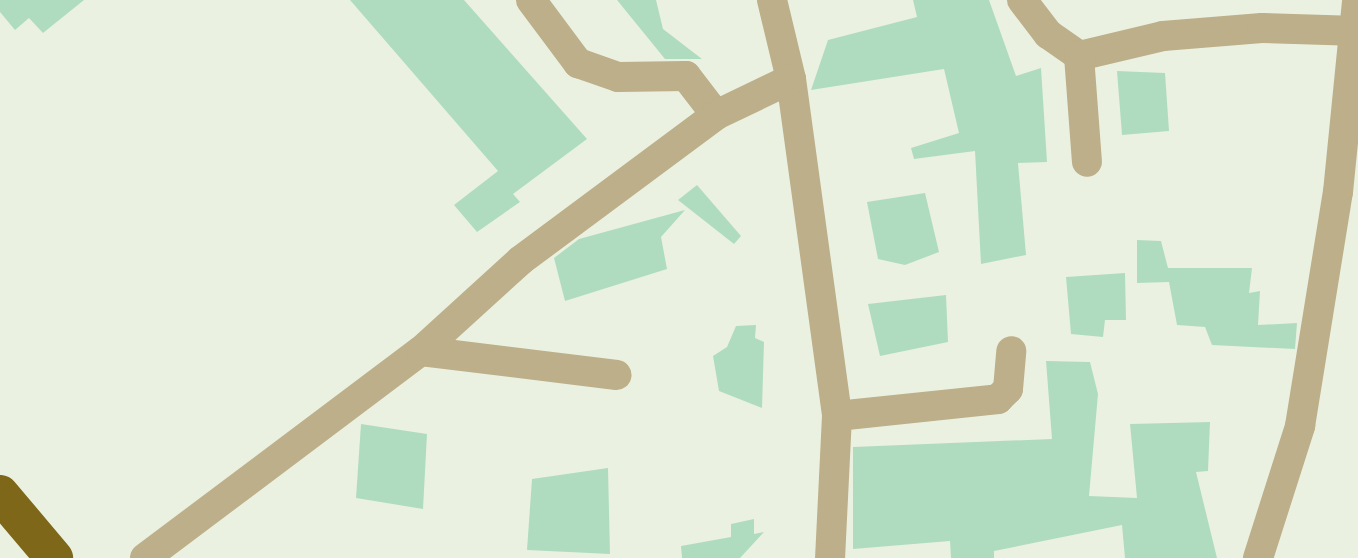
<!DOCTYPE html>
<html>
<head>
<meta charset="utf-8">
<style>
  body { margin:0 }
  #map { position:relative; width:1358px; height:558px; overflow:hidden; background:#ebf1e1; font-family:"Times New Roman",serif }
  div>[style] { position:absolute }
  [style*='--x'] { left:calc(var(--x)*1px); top:calc(var(--y)*1px); width:calc(var(--w)*1px); rotate:calc(var(--a)*1deg) }
  .building>* { inset:0; background:#afdcbf }
  .street>* { height:30px; margin:-15px; padding:0 15px; transform-origin:15px; border-radius:15px; background:#bcaf89 }
  .highway>* { height:38px; margin:-19px; padding:0 19px; transform-origin:19px; border-radius:19px; background:#7e6718 }
  span { translate:-50% -50%; white-space:nowrap; text-align:center; line-height:1.15; -webkit-text-stroke:5px #f8feee; paint-order:stroke }
</style>
</head>
<body>
<div id="map">
  <div class="building">
    <div style="clip-path:polygon(0 0,84px 0,43px 33px,29px 18px,15px 30px,0 12px)"></div>
    <div style="clip-path:polygon(350px 0,464px 0,587px 139px,513px 194px,520px 202px,477px 232px,454px 205px,498px 171px)"></div>
    <div style="clip-path:polygon(617px 0,656px 0,663px 29px,702px 59px,665px 59px)"></div>
    <div style="clip-path:polygon(913px 0,989px 0,1016px 76px,1041px 68px,1047px 162px,1018px 163px,1026px 255px,981px 264px,975px 151px,914px 159px,911px 148px,959px 133px,944px 69px,811px 90px,828px 40px,917px 17px)"></div>
    <div style="clip-path:polygon(1117px 71px,1165px 73px,1169px 131px,1122px 135px)"></div>
    <div style="clip-path:polygon(697px 185px,741px 236px,734px 244px,678px 200px)"></div>
    <div style="clip-path:polygon(925px 193px,939px 252px,905px 265px,878px 259px,867px 202px)"></div>
    <div style="clip-path:polygon(685px 210px,661px 237px,667px 269px,565px 301px,554px 258px,579px 239px)"></div>
    <div style="clip-path:polygon(1137px 240px,1161px 241px,1168px 268px,1252px 268px,1249px 293px,1260px 291px,1258px 325px,1297px 323px,1295px 349px,1212px 345px,1205px 327px,1177px 325px,1169px 282px,1137px 283px)"></div>
    <div style="clip-path:polygon(1125px 273px,1126px 320px,1105px 320px,1103px 337px,1071px 334px,1066px 277px)"></div>
    <div style="clip-path:polygon(946px 295px,948px 342px,880px 356px,868px 304px)"></div>
    <div style="clip-path:polygon(756px 325px,755px 338px,764px 342px,762px 408px,719px 391px,713px 356px,727px 347px,736px 326px)"></div>
    <div style="clip-path:polygon(1046px 361px,1090px 362px,1098px 394px,1089px 496px,1137px 498px,1130px 424px,1210px 422px,1208px 471px,1196px 472px,1217px 558px,1125px 558px,1122px 525px,994px 551px,994px 558px,951px 558px,950px 541px,853px 549px,853px 447px,1052px 439px)"></div>
    <div style="clip-path:polygon(361px 424px,427px 434px,423px 509px,356px 498px)"></div>
    <div style="clip-path:polygon(608px 468px,610px 554px,527px 550px,532px 479px)"></div>
    <div style="clip-path:polygon(754px 519px,754px 534px,764px 532px,740px 558px,682px 558px,681px 546px,731px 537px,731px 524px)"></div>
  </div>
  <div class="street">
    <div style="--x:531;--y:0;--w:79;--a:53.3"></div>
    <div style="--x:578;--y:63;--w:42;--a:19.3"></div>
    <div style="--x:618;--y:77;--w:68;--a:-0.8"></div>
    <div style="--x:686;--y:76;--w:49;--a:52.4"></div>
    <div style="--x:772;--y:0;--w:81;--a:76.5"></div>
    <div style="--x:791;--y:79;--w:340;--a:82.2"></div>
    <div style="--x:837;--y:416;--w:142;--a:92.8"></div>
    <div style="--x:1022;--y:0;--w:43;--a:52.6"></div>
    <div style="--x:1048;--y:34;--w:38;--a:35"></div>
    <div style="--x:1079;--y:56;--w:86;--a:-13.4"></div>
    <div style="--x:1163;--y:36;--w:99;--a:-4.6"></div>
    <div style="--x:1262;--y:28;--w:96;--a:1.8"></div>
    <div style="--x:1079;--y:56;--w:106;--a:85.7"></div>
    <div style="--x:421;--y:351;--w:197;--a:7"></div>
    <div style="--x:837;--y:416;--w:162;--a:-6"></div>
    <div style="--x:998;--y:399;--w:14;--a:-45"></div>
    <div style="--x:1008;--y:389;--w:38;--a:-85"></div>
    <div style="--x:145;--y:558;--w:345;--a:-36.9"></div>
    <div style="--x:421;--y:351;--w:135;--a:-42.3"></div>
    <div style="--x:521;--y:260;--w:243;--a:-36.6"></div>
    <div style="--x:716;--y:115;--w:83;--a:-25.6"></div>
    <div style="--x:1258;--y:558;--w:139;--a:-72.3"></div>
    <div style="--x:1300;--y:426;--w:237;--a:-80.8"></div>
    <div style="--x:1338;--y:192;--w:193;--a:-84.3"></div>
  </div>
  <div class="highway">
    <div style="--x:0;--y:494;--w:84;--a:49.8"></div>
  </div>
</div>
</body>
</html>
